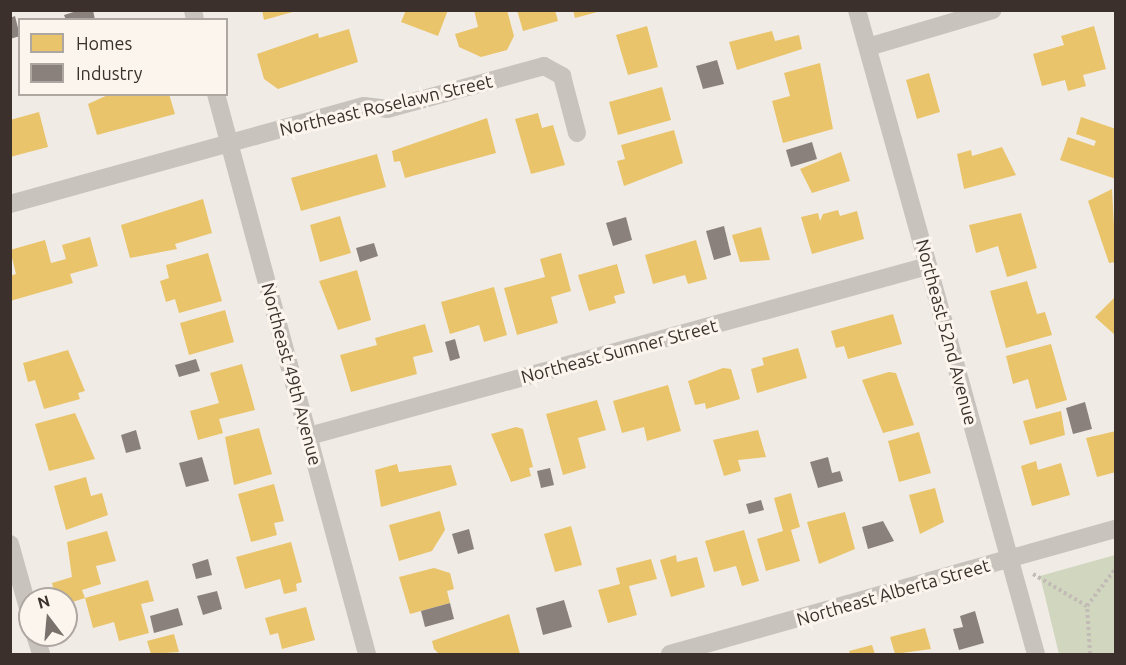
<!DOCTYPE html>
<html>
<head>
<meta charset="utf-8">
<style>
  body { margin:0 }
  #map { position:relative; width:1126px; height:665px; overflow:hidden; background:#f0ebe5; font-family:Ubuntu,sans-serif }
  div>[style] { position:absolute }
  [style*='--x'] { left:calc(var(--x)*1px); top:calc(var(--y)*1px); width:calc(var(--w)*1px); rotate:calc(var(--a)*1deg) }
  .green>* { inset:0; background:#d1d6bf }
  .homes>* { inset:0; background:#e9c46a }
  .industry>* { inset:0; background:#8a817c }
  .path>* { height:4px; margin-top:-2px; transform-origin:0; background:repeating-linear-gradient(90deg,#c2bbb6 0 3px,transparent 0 6px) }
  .minor>* { height:18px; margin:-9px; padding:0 9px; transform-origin:9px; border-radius:9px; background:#c9c3be }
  span { translate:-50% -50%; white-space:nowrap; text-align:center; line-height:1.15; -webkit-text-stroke:6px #fbf5ee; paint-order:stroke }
  .street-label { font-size:18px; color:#3b302b }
  .frame { position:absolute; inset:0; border:12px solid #3b302b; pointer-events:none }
  .legend { position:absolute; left:18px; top:18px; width:210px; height:78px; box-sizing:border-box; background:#fbf5ee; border:2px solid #aea6a0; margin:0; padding:8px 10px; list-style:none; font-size:18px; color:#3b302b }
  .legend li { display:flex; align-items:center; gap:12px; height:30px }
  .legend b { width:30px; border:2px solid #aea6a0 }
  .north { position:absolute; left:18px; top:587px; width:60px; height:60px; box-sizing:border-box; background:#fbf5ee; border:2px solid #aea6a0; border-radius:50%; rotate:344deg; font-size:16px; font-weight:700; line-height:24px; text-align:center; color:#3b302b }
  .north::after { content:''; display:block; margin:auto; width:21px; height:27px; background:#7a716c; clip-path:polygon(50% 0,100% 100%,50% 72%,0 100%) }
</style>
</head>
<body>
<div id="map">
  <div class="green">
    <div style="clip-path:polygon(1115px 555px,1115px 654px,1059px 654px,1040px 576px)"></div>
  </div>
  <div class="homes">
    <div style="clip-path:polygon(262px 10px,296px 10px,296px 11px,264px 20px)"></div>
    <div style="clip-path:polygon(406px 10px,448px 10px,438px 36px,401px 22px)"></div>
    <div style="clip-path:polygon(474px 10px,507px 10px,514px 36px,507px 50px,481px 57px,459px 47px,455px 34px,478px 27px)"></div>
    <div style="clip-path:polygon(517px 10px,555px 10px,558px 21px,523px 31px)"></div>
    <div style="clip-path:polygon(573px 10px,601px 10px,601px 11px,575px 18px)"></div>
    <div style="clip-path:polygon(647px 26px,658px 67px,628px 75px,616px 35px)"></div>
    <div style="clip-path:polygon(1094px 26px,1106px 69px,1083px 75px,1086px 86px,1068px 91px,1065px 80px,1042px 86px,1033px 54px,1064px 45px,1061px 36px)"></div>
    <div style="clip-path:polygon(349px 29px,358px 62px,278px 89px,264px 79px,257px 54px,318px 33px,319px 38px)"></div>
    <div style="clip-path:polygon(772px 31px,775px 41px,799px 35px,802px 49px,737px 70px,729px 42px)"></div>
    <div style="clip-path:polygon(820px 63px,833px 129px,783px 143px,772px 101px,790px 96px,784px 73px)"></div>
    <div style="clip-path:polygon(929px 73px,940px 112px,917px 119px,906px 80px)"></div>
    <div style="clip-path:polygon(662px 87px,671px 120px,618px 135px,609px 102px)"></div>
    <div style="clip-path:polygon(110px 94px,169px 94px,175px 114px,97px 135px,88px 104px)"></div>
    <div style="clip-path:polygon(39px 112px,48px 147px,10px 157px,10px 120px)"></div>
    <div style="clip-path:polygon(538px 113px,542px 128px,553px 125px,565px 165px,531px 174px,515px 119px)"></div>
    <div style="clip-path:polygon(1081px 117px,1116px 129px,1116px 179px,1060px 160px,1068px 137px,1094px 146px,1096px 141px,1076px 134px)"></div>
    <div style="clip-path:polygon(487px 118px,496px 153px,405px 178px,400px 161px,394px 162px,392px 151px)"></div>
    <div style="clip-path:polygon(674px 130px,683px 163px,624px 186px,617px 161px,625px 159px,621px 145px)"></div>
    <div style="clip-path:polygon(1002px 147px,1016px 175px,964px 189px,957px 154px,971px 150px,972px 156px)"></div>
    <div style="clip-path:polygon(841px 152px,850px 181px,812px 193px,800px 169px)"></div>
    <div style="clip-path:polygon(377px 154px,386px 187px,301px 211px,291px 178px)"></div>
    <div style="clip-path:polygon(1112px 189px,1116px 262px,1109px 263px,1088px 201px)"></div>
    <div style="clip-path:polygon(203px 199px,212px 233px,175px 244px,177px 249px,130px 258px,121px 225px)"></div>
    <div style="clip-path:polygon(838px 210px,840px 216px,857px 211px,864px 239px,812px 254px,801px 217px,818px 213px,820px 221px,823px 214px)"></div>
    <div style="clip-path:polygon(1021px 213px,1037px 268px,1007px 277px,998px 246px,976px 253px,969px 225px)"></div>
    <div style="clip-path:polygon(340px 216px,351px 253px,320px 262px,310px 225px)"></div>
    <div style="clip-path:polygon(761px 227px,770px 260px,740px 262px,732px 235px)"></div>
    <div style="clip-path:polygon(90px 237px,98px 266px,70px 274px,73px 283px,10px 301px,10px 276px,16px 274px,10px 250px,45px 240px,51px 263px,66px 259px,62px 245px)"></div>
    <div style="clip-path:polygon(696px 240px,707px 279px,688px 284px,685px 275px,653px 284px,645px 255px)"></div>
    <div style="clip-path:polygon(208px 253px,222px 301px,179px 313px,175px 299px,166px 302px,160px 281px,169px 278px,166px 265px)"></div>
    <div style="clip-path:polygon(561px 253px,571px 291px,551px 297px,558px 323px,517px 335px,504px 288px,545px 277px,540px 259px)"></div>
    <div style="clip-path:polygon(617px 264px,625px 293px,614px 296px,616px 303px,589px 311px,578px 275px)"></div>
    <div style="clip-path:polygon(357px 270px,371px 320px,338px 330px,319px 281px)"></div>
    <div style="clip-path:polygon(1027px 281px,1037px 314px,1045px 312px,1052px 335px,1006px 348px,990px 291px)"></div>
    <div style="clip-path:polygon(494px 287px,507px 335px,484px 342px,479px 325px,450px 334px,441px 302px)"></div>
    <div style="clip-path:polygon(1116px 296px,1116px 336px,1095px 317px)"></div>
    <div style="clip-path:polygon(225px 310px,234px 342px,189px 355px,180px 323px)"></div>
    <div style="clip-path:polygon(893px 314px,902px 344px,848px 359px,844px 346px,836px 348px,831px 331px)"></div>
    <div style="clip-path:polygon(425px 324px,433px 352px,413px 357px,417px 374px,351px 392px,340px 355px,377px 345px,375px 338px)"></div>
    <div style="clip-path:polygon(1051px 344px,1067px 400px,1036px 409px,1028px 379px,1013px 384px,1006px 356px)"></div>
    <div style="clip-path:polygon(798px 348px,807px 378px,757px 393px,751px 369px,764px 365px,762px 358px)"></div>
    <div style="clip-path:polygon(68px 350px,85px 391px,78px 393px,80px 399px,44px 409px,35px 380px,28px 382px,23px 363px)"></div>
    <div style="clip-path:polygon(242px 364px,255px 410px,219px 419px,223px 433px,198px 440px,190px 411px,219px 403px,210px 373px)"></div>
    <div style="clip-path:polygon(723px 368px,731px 369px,740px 399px,706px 409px,705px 403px,695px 405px,688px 381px)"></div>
    <div style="clip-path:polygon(889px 372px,896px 373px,914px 425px,883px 433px,862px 380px)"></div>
    <div style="clip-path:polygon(668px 385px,681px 431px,647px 441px,644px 427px,622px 433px,613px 401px)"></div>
    <div style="clip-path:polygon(597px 400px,606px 430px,578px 438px,586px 468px,563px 475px,546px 414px)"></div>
    <div style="clip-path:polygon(1061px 411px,1065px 435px,1030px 445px,1023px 421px)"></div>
    <div style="clip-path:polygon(75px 413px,95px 459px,49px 471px,35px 424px)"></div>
    <div style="clip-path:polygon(516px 427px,523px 429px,533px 467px,529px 468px,531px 476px,511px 482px,491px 434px)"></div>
    <div style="clip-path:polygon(259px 428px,272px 474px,234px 485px,225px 437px)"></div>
    <div style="clip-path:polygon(758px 430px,766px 457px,738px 460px,741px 471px,724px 476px,713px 440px)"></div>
    <div style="clip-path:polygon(1116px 431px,1116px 472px,1097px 477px,1086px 438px)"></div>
    <div style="clip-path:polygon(919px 432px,931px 473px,899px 482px,888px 441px)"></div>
    <div style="clip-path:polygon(1036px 461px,1038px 470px,1061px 463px,1070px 495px,1032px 506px,1021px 466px)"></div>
    <div style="clip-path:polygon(397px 464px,399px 472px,451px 465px,457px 485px,381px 507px,375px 470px)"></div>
    <div style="clip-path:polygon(86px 477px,91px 496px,102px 493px,108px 515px,66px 530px,54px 486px)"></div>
    <div style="clip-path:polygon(274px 484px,284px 521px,274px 523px,277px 535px,251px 542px,238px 494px)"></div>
    <div style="clip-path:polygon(935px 488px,944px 522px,920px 534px,909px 495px)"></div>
    <div style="clip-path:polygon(791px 493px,800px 527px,791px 530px,800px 561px,766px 571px,757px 539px,783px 531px,774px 498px)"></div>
    <div style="clip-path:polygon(440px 511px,445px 530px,432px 551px,399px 561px,389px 525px)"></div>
    <div style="clip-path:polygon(845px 512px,855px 549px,819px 564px,807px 522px)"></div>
    <div style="clip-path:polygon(571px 526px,582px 565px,555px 572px,544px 534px)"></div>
    <div style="clip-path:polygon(744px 530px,759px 581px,742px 586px,736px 566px,714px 572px,705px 541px)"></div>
    <div style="clip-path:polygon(107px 531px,116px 561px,96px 566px,101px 584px,82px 590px,85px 598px,66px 604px,56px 599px,52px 583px,72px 577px,67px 542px)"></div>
    <div style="clip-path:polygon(291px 542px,302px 582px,296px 584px,297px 591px,284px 594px,280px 579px,245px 589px,236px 557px)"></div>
    <div style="clip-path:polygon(676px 555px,677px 562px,697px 557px,705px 587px,671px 597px,660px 560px)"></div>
    <div style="clip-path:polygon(651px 559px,657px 579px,629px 586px,637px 615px,608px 623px,598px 590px,620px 584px,616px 568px)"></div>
    <div style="clip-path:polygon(434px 568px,450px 573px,454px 589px,447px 591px,450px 603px,410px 614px,399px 577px)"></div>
    <div style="clip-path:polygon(148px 580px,154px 601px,141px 604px,149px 633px,119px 641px,114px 622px,93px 628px,85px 598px)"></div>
    <div style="clip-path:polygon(306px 607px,315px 640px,282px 649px,278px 633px,270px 635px,265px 618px)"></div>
    <div style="clip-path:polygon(509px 614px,520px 654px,439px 654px,434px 649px,432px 641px)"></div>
    <div style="clip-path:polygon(925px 628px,931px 649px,895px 654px,890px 637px)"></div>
    <div style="clip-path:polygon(174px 634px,179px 652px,151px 654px,147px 641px)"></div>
    <div style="clip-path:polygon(872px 645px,875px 654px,850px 654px,849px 651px)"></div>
  </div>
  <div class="industry">
    <div style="clip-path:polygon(80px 10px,93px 10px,95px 20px,66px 20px,64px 15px)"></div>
    <div style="clip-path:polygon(15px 16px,20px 36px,10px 39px,10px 18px)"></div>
    <div style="clip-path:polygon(717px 60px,724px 84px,703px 89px,696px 66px)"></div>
    <div style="clip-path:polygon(812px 142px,817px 159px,791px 167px,786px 150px)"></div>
    <div style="clip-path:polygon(626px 217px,632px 240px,613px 246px,606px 223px)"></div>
    <div style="clip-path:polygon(724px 226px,731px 255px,714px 260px,706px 231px)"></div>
    <div style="clip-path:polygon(374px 243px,378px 256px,360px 262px,356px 248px)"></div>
    <div style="clip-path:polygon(455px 339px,460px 358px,450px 361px,445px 342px)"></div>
    <div style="clip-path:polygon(196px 359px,200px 371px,179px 377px,175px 365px)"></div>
    <div style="clip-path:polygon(1085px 402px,1092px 429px,1073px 434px,1066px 408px)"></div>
    <div style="clip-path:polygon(136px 430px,141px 449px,126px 453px,121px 435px)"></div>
    <div style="clip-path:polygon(202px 457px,209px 481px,186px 487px,179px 463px)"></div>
    <div style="clip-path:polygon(828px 457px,832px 473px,840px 471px,843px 481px,818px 488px,810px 462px)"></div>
    <div style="clip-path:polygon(550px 468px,554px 485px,541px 488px,537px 471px)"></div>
    <div style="clip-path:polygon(761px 500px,764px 510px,749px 514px,746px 504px)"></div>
    <div style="clip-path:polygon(883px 521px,894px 541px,868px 549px,862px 527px)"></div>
    <div style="clip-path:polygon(469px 529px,474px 549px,458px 554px,452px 534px)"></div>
    <div style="clip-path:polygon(208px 559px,212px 575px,196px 579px,192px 564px)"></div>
    <div style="clip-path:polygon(217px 591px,222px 609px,203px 615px,197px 596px)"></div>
    <div style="clip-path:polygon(564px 600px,572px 627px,543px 635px,536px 608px)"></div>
    <div style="clip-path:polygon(450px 603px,454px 619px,425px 627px,421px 611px)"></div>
    <div style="clip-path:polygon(178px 608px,183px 625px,154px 633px,150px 616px)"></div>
    <div style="clip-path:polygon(975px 611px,984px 643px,959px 650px,953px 629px,963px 627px,960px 616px)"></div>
  </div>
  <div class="path">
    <div style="--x:1033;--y:574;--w:63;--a:30.7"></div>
    <div style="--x:1090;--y:654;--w:48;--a:-93.6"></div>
    <div style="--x:1087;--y:606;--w:48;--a:-52.7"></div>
  </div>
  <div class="minor">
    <div style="--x:193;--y:10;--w:10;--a:79"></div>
    <div style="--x:857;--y:10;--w:668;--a:74.47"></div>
    <div style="--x:868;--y:47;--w:130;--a:-16.5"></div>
    <div style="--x:216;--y:94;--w:580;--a:74.91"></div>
    <div style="--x:10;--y:204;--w:367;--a:-15.5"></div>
    <div style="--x:364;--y:106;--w:23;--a:7"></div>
    <div style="--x:387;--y:109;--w:163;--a:-15.3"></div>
    <div style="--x:544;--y:66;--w:21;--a:29"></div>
    <div style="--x:562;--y:76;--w:59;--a:75.3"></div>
    <div style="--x:309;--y:436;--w:642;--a:-15.36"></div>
    <div style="--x:10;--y:544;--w:74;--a:74.3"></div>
    <div style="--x:35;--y:635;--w:20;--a:72"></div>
    <div style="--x:670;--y:654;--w:463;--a:-15.7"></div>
  </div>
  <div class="street-label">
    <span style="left:386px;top:105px;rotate:-13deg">Northeast Roselawn Street</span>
    <span style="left:947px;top:332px;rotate:75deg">Northeast 52nd Avenue</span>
    <span style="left:619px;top:351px;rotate:-15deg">Northeast Sumner Street</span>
    <span style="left:292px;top:374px;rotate:75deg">Northeast 49th Avenue</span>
    <span style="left:893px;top:592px;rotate:-16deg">Northeast Alberta Street</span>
  </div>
  <div class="frame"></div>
  <ul class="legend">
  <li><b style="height:16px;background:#e9c46a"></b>Homes</li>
  <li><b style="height:16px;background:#8a817c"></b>Industry</li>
  </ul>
  <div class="north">N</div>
</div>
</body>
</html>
